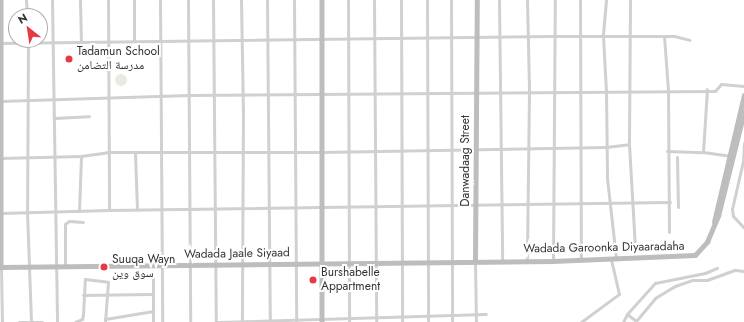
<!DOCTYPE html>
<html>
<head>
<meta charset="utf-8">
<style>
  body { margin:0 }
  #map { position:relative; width:744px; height:322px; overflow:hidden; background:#fff; font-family:Jost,"Noto Naskh Arabic",sans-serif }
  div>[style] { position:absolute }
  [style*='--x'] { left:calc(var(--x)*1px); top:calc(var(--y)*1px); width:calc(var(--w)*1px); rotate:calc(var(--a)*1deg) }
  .green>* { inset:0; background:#e6ecdf }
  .round { border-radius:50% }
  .street>* { height:3px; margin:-1.5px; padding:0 1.5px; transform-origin:1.5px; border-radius:1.5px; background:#d0d0d0 }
  .secondary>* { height:4.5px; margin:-2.25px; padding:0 2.25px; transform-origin:2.25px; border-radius:2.25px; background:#bdbdbd }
  .dots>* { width:11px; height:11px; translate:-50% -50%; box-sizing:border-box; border:2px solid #fff; border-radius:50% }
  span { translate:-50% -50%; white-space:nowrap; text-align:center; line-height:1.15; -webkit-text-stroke:4px #fff; paint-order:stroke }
  .poi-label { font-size:12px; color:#333 }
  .left { translate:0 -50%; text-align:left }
  .street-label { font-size:12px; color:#333 }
  .north { position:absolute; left:8px; top:8px; width:40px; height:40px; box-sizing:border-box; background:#fff; border:1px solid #adadad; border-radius:50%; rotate:330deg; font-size:11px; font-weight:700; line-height:16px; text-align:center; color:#333 }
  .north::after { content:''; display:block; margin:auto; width:14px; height:18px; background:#e63946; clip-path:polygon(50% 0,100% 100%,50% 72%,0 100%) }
</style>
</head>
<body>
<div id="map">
  <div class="green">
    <div class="round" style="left:115px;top:74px;width:12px;height:12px"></div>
  </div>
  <div class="street">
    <div style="--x:26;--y:0;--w:16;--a:86"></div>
    <div style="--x:52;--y:0;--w:322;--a:89.1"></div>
    <div style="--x:80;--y:0;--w:43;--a:88.7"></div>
    <div style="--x:108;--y:0;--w:210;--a:89.7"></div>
    <div style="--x:134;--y:0;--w:41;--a:90"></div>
    <div style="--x:160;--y:0;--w:322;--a:89.6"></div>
    <div style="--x:188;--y:0;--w:322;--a:89.6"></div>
    <div style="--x:213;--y:0;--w:322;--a:89.5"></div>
    <div style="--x:241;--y:0;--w:111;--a:89"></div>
    <div style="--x:243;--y:111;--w:211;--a:90.3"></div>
    <div style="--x:267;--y:0;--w:322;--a:89.5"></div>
    <div style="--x:294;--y:0;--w:322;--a:89.6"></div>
    <div style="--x:348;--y:0;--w:322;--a:89.8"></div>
    <div style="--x:374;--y:0;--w:322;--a:89.6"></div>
    <div style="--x:401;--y:0;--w:322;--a:89.8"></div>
    <div style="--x:427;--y:0;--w:322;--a:89.8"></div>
    <div style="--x:451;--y:0;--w:322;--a:89.8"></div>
    <div style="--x:499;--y:0;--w:260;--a:89.3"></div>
    <div style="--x:527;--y:0;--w:91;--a:88.7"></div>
    <div style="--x:529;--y:91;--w:169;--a:90.7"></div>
    <div style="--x:580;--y:0;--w:260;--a:89.8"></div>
    <div style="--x:606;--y:0;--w:36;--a:95"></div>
    <div style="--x:603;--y:36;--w:55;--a:86.9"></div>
    <div style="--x:606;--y:91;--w:87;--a:89.3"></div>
    <div style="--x:607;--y:178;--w:81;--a:83.6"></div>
    <div style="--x:630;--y:0;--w:144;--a:90.4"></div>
    <div style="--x:629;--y:144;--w:103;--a:86.7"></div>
    <div style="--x:664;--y:36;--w:54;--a:85.8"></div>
    <div style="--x:668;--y:90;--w:142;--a:89.6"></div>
    <div style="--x:28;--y:40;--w:172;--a:90.3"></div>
    <div style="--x:27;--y:212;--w:110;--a:87.9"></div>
    <div style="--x:1;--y:43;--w:553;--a:-0.73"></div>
    <div style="--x:554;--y:36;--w:120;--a:0"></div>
    <div style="--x:674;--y:36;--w:16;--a:14"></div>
    <div style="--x:0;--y:101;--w:189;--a:-1.8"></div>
    <div style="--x:189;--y:95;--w:526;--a:-0.44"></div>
    <div style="--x:715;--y:91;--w:9;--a:-49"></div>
    <div style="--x:721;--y:84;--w:23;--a:5"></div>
    <div style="--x:54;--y:118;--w:35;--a:-3"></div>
    <div style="--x:744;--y:143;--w:18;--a:93"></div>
    <div style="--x:743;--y:161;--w:49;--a:102.9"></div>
    <div style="--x:732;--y:209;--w:7;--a:82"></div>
    <div style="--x:733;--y:216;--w:16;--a:47"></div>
    <div style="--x:667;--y:151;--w:36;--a:2"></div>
    <div style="--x:703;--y:152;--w:27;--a:8"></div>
    <div style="--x:703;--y:152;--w:63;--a:-86.4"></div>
    <div style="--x:135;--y:153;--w:56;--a:88"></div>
    <div style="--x:677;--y:157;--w:50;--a:88.9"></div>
    <div style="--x:0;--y:158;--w:81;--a:-1.4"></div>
    <div style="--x:81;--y:156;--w:27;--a:-8"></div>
    <div style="--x:108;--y:152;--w:214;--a:0"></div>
    <div style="--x:322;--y:152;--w:284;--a:-1"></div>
    <div style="--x:606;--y:147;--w:23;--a:-7"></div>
    <div style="--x:79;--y:211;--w:55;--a:-87.9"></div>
    <div style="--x:0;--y:213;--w:109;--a:-1.6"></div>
    <div style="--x:109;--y:210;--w:561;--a:-0.82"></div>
    <div style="--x:475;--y:261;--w:61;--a:89.1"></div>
    <div style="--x:553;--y:261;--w:261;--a:-89.6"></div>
    <div style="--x:65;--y:266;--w:42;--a:-90"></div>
    <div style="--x:65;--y:224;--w:5;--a:-37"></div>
    <div style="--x:69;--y:221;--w:14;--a:4"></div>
    <div style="--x:1;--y:267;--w:55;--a:89"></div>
    <div style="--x:83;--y:295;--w:69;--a:-0.8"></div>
    <div style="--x:627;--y:314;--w:11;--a:38"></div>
    <div style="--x:636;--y:321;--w:30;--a:-50"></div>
    <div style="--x:655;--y:298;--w:23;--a:-31"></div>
    <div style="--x:675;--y:286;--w:18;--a:-19"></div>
    <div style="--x:692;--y:280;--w:15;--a:0"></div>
    <div style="--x:707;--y:280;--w:30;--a:-20"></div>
    <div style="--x:735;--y:270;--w:9;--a:6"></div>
    <div style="--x:105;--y:319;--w:49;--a:-9.5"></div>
    <div style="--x:19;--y:322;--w:23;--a:0"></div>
    <div style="--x:75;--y:322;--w:8;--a:-23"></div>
    <div style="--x:82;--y:319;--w:4;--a:-76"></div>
    <div style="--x:83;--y:315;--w:36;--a:-87"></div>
    <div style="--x:85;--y:279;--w:23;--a:7"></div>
    <div style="--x:108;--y:282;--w:40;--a:94.3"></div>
    <div style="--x:153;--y:322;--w:47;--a:-90"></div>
    <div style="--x:218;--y:322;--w:268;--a:-1.7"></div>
    <div style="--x:581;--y:322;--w:47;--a:-36.4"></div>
    <div style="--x:619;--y:294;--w:37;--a:-103"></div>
    <div style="--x:623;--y:322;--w:9;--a:-63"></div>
    <div style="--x:627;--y:314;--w:42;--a:-47.9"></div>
    <div style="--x:655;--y:283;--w:51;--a:-11.3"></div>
    <div style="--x:705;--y:273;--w:13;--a:-23"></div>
  </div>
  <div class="secondary">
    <div style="--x:1;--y:0;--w:267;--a:90"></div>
    <div style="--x:322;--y:0;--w:322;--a:90"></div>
    <div style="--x:714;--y:222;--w:130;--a:-76.7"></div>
    <div style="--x:475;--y:261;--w:261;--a:-89.6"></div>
    <div style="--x:0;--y:267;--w:553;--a:-0.62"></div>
    <div style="--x:553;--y:261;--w:142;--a:-2.4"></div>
    <div style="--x:695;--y:255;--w:18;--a:-47"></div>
    <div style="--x:707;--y:242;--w:28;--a:-67"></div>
    <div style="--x:718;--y:216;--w:107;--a:-76"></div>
  </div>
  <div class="dots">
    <div style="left:69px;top:59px;background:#e63946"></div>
    <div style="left:104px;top:267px;background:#e63946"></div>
    <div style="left:313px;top:280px;background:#e63946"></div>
  </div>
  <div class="poi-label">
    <span class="left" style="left:77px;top:59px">Tadamun School<br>مدرسة التضامن</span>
    <span class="left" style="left:112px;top:267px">Suuqa Wayn<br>سوق وين</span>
    <span class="left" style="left:321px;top:280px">Burshabelle<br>Appartment</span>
  </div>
  <div class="street-label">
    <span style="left:466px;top:161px;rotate:-90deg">Danwadaag Street</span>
    <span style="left:604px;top:248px;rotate:-1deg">Wadada Garoonka Diyaaradaha</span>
    <span style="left:237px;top:254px;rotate:-1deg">Wadada Jaale Siyaad</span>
  </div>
  <div class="north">N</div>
</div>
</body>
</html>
